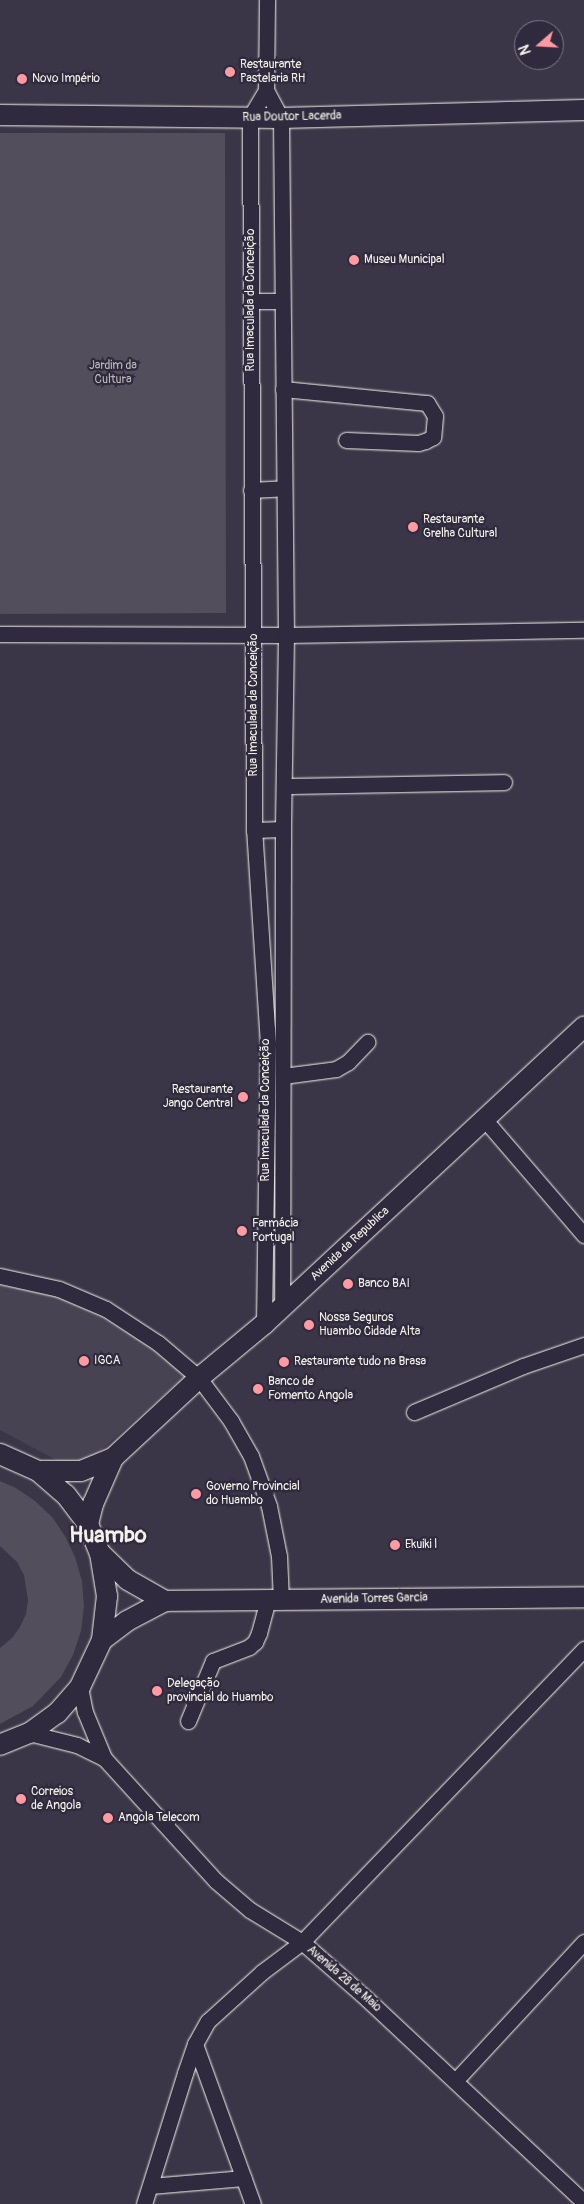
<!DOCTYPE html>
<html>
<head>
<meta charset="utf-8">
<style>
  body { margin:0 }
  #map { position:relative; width:584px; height:2204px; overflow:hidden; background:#3b3647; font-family:Pangolin,sans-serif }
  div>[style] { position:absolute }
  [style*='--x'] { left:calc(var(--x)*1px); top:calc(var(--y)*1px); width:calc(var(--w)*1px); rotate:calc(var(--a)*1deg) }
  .built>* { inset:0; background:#484352 }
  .green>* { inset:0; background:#534e5c }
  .roads { filter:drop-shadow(0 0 1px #f4f1e8) drop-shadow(0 0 1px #f4f1e8) }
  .minor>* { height:15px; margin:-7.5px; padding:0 7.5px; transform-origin:7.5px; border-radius:7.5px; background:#2f2a3d }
  .major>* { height:20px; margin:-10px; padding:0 10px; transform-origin:10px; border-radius:10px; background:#2f2a3d }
  .dots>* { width:14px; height:14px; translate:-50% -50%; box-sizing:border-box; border:2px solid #2f2a3d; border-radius:50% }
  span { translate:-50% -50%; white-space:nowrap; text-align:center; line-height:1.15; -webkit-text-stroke:4.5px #2f2a3d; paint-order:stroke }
  .poi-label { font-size:12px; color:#f4f1e8 }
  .left { translate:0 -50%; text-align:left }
  .right { translate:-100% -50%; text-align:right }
  .street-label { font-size:12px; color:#f4f1e8 }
  .park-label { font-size:12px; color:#bcb8b7 }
  .town-label { font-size:22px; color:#f4f1e8; font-weight:700 }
  .north { position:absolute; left:514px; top:20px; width:50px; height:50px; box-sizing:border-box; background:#2f2a3d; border:1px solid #7e7a81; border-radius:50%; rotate:251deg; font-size:14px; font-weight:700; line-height:20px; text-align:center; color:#f4f1e8 }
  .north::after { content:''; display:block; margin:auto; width:18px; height:22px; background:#ff9aa2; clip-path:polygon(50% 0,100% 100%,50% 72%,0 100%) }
</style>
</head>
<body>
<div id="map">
  <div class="built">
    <div style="clip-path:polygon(0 1285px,55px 1296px,101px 1315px,149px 1345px,185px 1376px,91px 1459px,60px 1462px,0 1430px)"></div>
  </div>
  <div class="green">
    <div style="clip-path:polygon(0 133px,225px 133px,226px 613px,0 614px)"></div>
    <div style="clip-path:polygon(0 1481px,16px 1488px,35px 1501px,52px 1517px,65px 1536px,75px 1557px,82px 1581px,84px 1606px,81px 1631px,73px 1655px,61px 1677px,33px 1706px,0 1724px,0 1648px,12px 1638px,20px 1627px,26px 1614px,28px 1600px,24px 1575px,17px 1562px,0 1546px)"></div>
  </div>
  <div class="roads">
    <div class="minor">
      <div style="--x:267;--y:0;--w:90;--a:90.6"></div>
      <div style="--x:266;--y:90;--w:32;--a:62"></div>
      <div style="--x:281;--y:118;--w:517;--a:89.45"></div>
      <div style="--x:286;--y:635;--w:194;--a:90.9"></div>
      <div style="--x:283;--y:829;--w:478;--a:90.1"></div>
      <div style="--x:252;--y:301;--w:30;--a:0"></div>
      <div style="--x:283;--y:389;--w:145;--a:5.6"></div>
      <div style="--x:427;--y:403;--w:15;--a:58"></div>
      <div style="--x:435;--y:416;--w:21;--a:95"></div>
      <div style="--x:433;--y:437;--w:9;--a:153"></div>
      <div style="--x:425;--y:441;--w:7;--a:164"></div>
      <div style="--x:418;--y:443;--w:72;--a:-177.6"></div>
      <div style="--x:251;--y:490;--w:33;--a:-3"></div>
      <div style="--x:0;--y:634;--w:286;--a:0.2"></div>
      <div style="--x:286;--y:635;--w:298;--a:-1"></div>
      <div style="--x:284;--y:786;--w:220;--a:-1"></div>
      <div style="--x:254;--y:830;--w:29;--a:-2"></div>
      <div style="--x:283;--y:1076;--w:53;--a:-7.5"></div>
      <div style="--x:336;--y:1069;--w:14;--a:-30"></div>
      <div style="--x:348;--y:1062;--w:28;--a:-46"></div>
      <div style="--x:485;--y:1120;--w:152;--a:49.3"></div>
      <div style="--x:0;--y:1276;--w:60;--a:12.4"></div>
      <div style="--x:59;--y:1289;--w:51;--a:23.1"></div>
      <div style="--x:106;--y:1309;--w:62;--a:33.2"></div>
      <div style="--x:158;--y:1343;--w:54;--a:40.5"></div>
      <div style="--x:199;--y:1378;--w:54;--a:53.3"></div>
      <div style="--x:231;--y:1421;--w:40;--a:60.3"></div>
      <div style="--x:251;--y:1456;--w:53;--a:70.2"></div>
      <div style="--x:269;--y:1506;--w:51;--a:78.7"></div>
      <div style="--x:279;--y:1556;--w:44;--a:87.4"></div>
      <div style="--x:264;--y:1324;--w:280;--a:-89.2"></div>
      <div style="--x:268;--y:1044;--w:214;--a:-93.7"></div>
      <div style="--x:254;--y:830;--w:713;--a:-90.32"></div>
      <div style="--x:250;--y:117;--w:31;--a:-59"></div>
      <div style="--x:414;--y:1412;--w:118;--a:-22.9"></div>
      <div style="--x:523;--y:1366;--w:65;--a:-19"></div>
      <div style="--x:80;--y:1687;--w:25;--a:79"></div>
      <div style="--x:85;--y:1712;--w:50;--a:67.6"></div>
      <div style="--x:104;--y:1758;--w:166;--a:47.7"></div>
      <div style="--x:216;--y:1881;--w:45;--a:40.5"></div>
      <div style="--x:250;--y:1910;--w:61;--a:31.6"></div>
      <div style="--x:302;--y:1942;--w:86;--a:41.2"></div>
      <div style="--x:367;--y:1999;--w:297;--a:43.1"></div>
      <div style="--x:188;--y:1721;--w:65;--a:-67.4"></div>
      <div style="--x:213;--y:1661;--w:39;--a:-21"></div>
      <div style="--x:249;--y:1647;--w:8;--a:-40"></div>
      <div style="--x:255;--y:1642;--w:10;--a:-66"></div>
      <div style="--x:259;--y:1633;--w:34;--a:-75"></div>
      <div style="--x:29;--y:1733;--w:49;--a:14"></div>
      <div style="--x:77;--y:1745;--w:30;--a:26"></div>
      <div style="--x:195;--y:2044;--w:170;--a:70.1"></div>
      <div style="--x:456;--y:2080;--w:188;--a:-47.2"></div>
      <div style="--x:150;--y:2186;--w:94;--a:-4.9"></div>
      <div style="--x:144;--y:2204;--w:137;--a:-72.6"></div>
      <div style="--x:185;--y:2073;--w:31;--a:-71"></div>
      <div style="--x:195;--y:2044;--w:26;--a:-61"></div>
      <div style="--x:208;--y:2021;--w:73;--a:-42.2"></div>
      <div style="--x:262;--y:1972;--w:50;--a:-36.9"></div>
      <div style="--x:302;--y:1942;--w:407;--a:-46.1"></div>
    </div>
    <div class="major">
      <div style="--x:0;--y:115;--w:281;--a:0.6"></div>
      <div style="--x:281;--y:118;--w:303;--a:-1.5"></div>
      <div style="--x:0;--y:1454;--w:42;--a:24.1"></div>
      <div style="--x:38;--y:1471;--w:37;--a:41"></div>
      <div style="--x:66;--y:1495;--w:36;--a:53"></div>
      <div style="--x:88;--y:1524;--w:31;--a:68"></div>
      <div style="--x:100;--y:1553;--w:44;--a:80.8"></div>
      <div style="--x:107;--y:1596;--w:44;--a:96.5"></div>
      <div style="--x:102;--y:1640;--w:52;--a:115.1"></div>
      <div style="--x:80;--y:1687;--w:35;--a:131"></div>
      <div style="--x:57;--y:1713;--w:34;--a:144"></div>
      <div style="--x:29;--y:1733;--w:31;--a:158"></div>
      <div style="--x:38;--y:1471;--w:43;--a:0"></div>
      <div style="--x:81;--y:1471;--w:35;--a:-22"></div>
      <div style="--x:113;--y:1458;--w:117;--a:-42.9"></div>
      <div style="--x:199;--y:1378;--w:85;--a:-39.7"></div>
      <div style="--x:264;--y:1324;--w:437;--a:-42.9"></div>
      <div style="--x:88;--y:1524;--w:21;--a:-76"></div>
      <div style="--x:93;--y:1504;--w:50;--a:-66.5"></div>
      <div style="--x:100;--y:1553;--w:39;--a:44"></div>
      <div style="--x:128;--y:1580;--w:43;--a:29.6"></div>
      <div style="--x:102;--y:1640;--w:31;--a:-37"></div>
      <div style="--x:127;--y:1621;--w:43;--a:-27.8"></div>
      <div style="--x:165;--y:1601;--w:419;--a:-0.5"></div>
    </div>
  </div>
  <div class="dots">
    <div style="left:230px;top:72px;background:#ff9aa2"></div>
    <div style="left:22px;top:79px;background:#ff9aa2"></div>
    <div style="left:354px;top:260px;background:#ff9aa2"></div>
    <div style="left:413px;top:527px;background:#ff9aa2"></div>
    <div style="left:243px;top:1097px;background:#ff9aa2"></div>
    <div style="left:242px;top:1231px;background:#ff9aa2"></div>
    <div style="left:348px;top:1284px;background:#ff9aa2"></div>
    <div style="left:309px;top:1325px;background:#ff9aa2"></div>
    <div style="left:84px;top:1361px;background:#ff9aa2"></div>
    <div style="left:284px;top:1362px;background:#ff9aa2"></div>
    <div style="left:258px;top:1389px;background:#ff9aa2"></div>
    <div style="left:196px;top:1494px;background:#ff9aa2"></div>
    <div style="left:395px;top:1545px;background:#ff9aa2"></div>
    <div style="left:157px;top:1691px;background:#ff9aa2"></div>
    <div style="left:21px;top:1799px;background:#ff9aa2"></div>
    <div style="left:108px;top:1818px;background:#ff9aa2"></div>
  </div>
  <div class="poi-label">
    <span class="left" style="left:240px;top:72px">Restaurante<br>Pastelaria RH</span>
    <span class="left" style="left:32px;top:79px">Novo Império</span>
    <span class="left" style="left:364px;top:260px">Museu Municipal</span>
    <span class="left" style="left:423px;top:527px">Restaurante<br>Grelha Cultural</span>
    <span class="right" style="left:233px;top:1097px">Restaurante<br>Jango Central</span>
    <span class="left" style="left:252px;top:1231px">Farmácia<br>Portugal</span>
    <span class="left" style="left:358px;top:1284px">Banco BAI</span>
    <span class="left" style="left:319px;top:1325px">Nossa Seguros<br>Huambo Cidade Alta</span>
    <span class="left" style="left:94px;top:1361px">IGCA</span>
    <span class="left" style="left:294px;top:1362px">Restaurante tudo na Brasa</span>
    <span class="left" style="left:268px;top:1389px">Banco de<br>Fomento Angola</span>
    <span class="left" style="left:206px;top:1494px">Governo Provincial<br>do Huambo</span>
    <span class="left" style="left:405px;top:1545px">Ekuiki l</span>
    <span class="left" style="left:167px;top:1691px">Delegação<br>provincial do Huambo</span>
    <span class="left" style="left:31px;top:1799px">Correios<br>de Angola</span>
    <span class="left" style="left:118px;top:1818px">Angola Telecom</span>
  </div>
  <div class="street-label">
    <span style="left:292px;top:117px;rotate:-1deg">Rua Doutor Lacerda</span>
    <span style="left:251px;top:300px;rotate:-90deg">Rua Imaculada da Conceição</span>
    <span style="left:254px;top:705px;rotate:-90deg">Rua Imaculada da Conceição</span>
    <span style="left:266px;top:1110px;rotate:-90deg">Rua Imaculada da Conceição</span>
    <span style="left:350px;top:1244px;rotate:-43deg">Avenida da Republica</span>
    <span style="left:374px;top:1599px;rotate:-1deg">Avenida Torres Garcia</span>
    <span style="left:344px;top:1979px;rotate:41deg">Avenida 28 de Maio</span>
  </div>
  <div class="park-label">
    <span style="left:113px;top:373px">Jardim da<br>Cultura</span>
  </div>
  <div class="town-label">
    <span style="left:108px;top:1536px">Huambo</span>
  </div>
  <div class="north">N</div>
</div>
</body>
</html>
